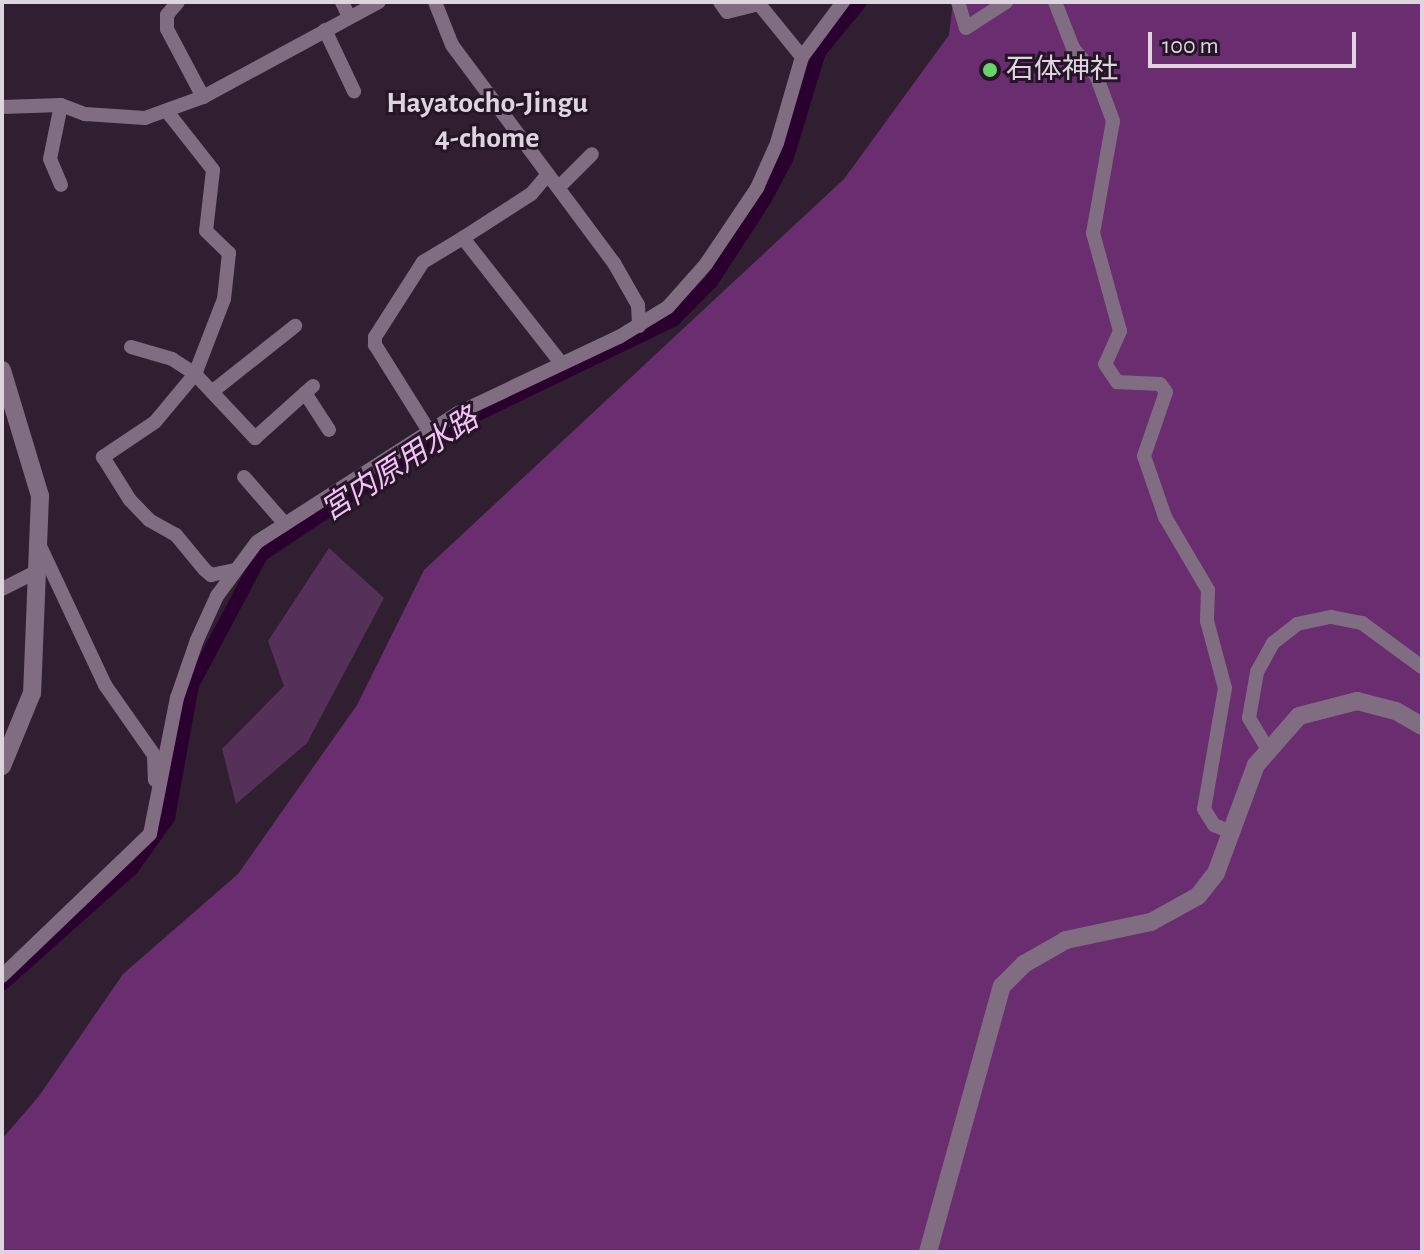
<!DOCTYPE html>
<html>
<head>
<meta charset="utf-8">
<style>
  body { margin:0 }
  #map { position:relative; width:1424px; height:1254px; overflow:hidden; background:#2f1f30; font-family:"Alegreya Sans","Noto Sans JP",sans-serif }
  div>[style] { position:absolute }
  [style*='--x'] { left:calc(var(--x)*1px); top:calc(var(--y)*1px); width:calc(var(--w)*1px); rotate:calc(var(--a)*1deg) }
  .green>* { inset:0; background:#553159 }
  .forest>* { inset:0; background:#692d70 }
  .canal>* { height:14px; margin:-7px; padding:0 7px; transform-origin:7px; border-radius:7px; background:#2a002f }
  .street>* { height:14px; margin:-7px; padding:0 7px; transform-origin:7px; border-radius:7px; background:#816d82 }
  .secondary>* { height:18px; margin:-9px; padding:0 9px; transform-origin:9px; border-radius:9px; background:#816d82 }
  .dots>* { width:22px; height:22px; translate:-50% -50%; box-sizing:border-box; border:4px solid #251526; border-radius:50% }
  span { translate:-50% -50%; white-space:nowrap; text-align:center; line-height:1.15; -webkit-text-stroke:6px #251526; paint-order:stroke }
  .poi-label { font-size:28px; color:#ded4df }
  .left { translate:0 -50%; text-align:left }
  .neighbourhood-label { font-size:30px; color:#ded4df; font-weight:700 }
  .water-label { font-size:30px; color:#f4c1f9; font-style:italic }
  .frame { position:absolute; inset:0; border:4px solid #ded4df; pointer-events:none }
  .scale { position:absolute; left:1148px; top:32px; width:208px; height:36px; box-sizing:border-box; border:4px solid #ded4df; border-top:0; padding-left:10px; font-size:24px; line-height:28px; white-space:nowrap; color:#ded4df; -webkit-text-stroke:6px #251526; paint-order:stroke }
</style>
</head>
<body>
<div id="map">
  <div class="green">
    <div style="clip-path:polygon(329px 548px,384px 598px,307px 743px,236px 804px,222px 749px,284px 686px,268px 641px)"></div>
  </div>
  <div class="forest">
    <div style="clip-path:polygon(953px 2px,1422px 2px,1422px 1252px,2px 1252px,2px 1139px,39px 1096px,123px 974px,238px 874px,357px 705px,424px 570px,844px 179px,949px 35px)"></div>
  </div>
  <div class="canal">
    <div style="--x:2;--y:984;--w:174;--a:-41.7"></div>
    <div style="--x:132;--y:868;--w:62;--a:-54.2"></div>
    <div style="--x:168;--y:818;--w:135;--a:-79.8"></div>
    <div style="--x:192;--y:685;--w:147;--a:-62"></div>
    <div style="--x:261;--y:555;--w:234;--a:-33.8"></div>
    <div style="--x:455;--y:425;--w:242;--a:-25.7"></div>
    <div style="--x:673;--y:320;--w:54;--a:-45"></div>
    <div style="--x:711;--y:282;--w:99;--a:-57"></div>
    <div style="--x:765;--y:199;--w:47;--a:-62.4"></div>
    <div style="--x:787;--y:157;--w:110;--a:-73.1"></div>
    <div style="--x:819;--y:52;--w:65;--a:-50.6"></div>
  </div>
  <div class="street">
    <div style="--x:342;--y:2;--w:17;--a:65"></div>
    <div style="--x:435;--y:2;--w:46;--a:68.4"></div>
    <div style="--x:452;--y:45;--w:272;--a:53.4"></div>
    <div style="--x:614;--y:263;--w:48;--a:60.3"></div>
    <div style="--x:638;--y:305;--w:21;--a:87"></div>
    <div style="--x:720;--y:2;--w:12;--a:55"></div>
    <div style="--x:727;--y:12;--w:33;--a:-14"></div>
    <div style="--x:759;--y:4;--w:68;--a:50.9"></div>
    <div style="--x:958;--y:2;--w:27;--a:73"></div>
    <div style="--x:966;--y:28;--w:48;--a:-33"></div>
    <div style="--x:1055;--y:2;--w:49;--a:68.6"></div>
    <div style="--x:1073;--y:48;--w:35;--a:50"></div>
    <div style="--x:1096;--y:75;--w:49;--a:69.7"></div>
    <div style="--x:1113;--y:121;--w:114;--a:100.1"></div>
    <div style="--x:1093;--y:233;--w:102;--a:74.6"></div>
    <div style="--x:1120;--y:331;--w:36;--a:114"></div>
    <div style="--x:1105;--y:364;--w:22;--a:56"></div>
    <div style="--x:1117;--y:382;--w:43;--a:2.7"></div>
    <div style="--x:1160;--y:384;--w:10;--a:53"></div>
    <div style="--x:1166;--y:392;--w:68;--a:109"></div>
    <div style="--x:1144;--y:456;--w:65;--a:71"></div>
    <div style="--x:1165;--y:517;--w:85;--a:59.5"></div>
    <div style="--x:1208;--y:590;--w:31;--a:92"></div>
    <div style="--x:1207;--y:621;--w:69;--a:75"></div>
    <div style="--x:1225;--y:688;--w:123;--a:99.8"></div>
    <div style="--x:1204;--y:809;--w:19;--a:58"></div>
    <div style="--x:1214;--y:825;--w:18;--a:22"></div>
    <div style="--x:325;--y:30;--w:68;--a:64.6"></div>
    <div style="--x:203;--y:97;--w:200;--a:-28.4"></div>
    <div style="--x:61;--y:105;--w:55;--a:101.5"></div>
    <div style="--x:50;--y:159;--w:28;--a:67"></div>
    <div style="--x:2;--y:107;--w:59;--a:-1.9"></div>
    <div style="--x:61;--y:105;--w:26;--a:21"></div>
    <div style="--x:85;--y:114;--w:60;--a:3.8"></div>
    <div style="--x:145;--y:118;--w:62;--a:-19.9"></div>
    <div style="--x:203;--y:97;--w:77;--a:-117.9"></div>
    <div style="--x:167;--y:29;--w:14;--a:-90"></div>
    <div style="--x:167;--y:15;--w:17;--a:-50"></div>
    <div style="--x:169;--y:114;--w:71;--a:51.8"></div>
    <div style="--x:213;--y:170;--w:61;--a:96.5"></div>
    <div style="--x:206;--y:231;--w:32;--a:44"></div>
    <div style="--x:229;--y:253;--w:46;--a:96.2"></div>
    <div style="--x:224;--y:299;--w:80;--a:111.1"></div>
    <div style="--x:195;--y:374;--w:62;--a:129.8"></div>
    <div style="--x:155;--y:422;--w:63;--a:146.1"></div>
    <div style="--x:103;--y:457;--w:51;--a:57.9"></div>
    <div style="--x:130;--y:500;--w:28;--a:46"></div>
    <div style="--x:149;--y:520;--w:31;--a:29"></div>
    <div style="--x:176;--y:535;--w:45;--a:50.4"></div>
    <div style="--x:205;--y:570;--w:8;--a:40"></div>
    <div style="--x:211;--y:575;--w:24;--a:-12"></div>
    <div style="--x:548;--y:174;--w:26;--a:130"></div>
    <div style="--x:531;--y:194;--w:81;--a:147.1"></div>
    <div style="--x:463;--y:238;--w:159;--a:51.9"></div>
    <div style="--x:560;--y:186;--w:45;--a:-45"></div>
    <div style="--x:131;--y:347;--w:43;--a:16.3"></div>
    <div style="--x:172;--y:359;--w:27;--a:33"></div>
    <div style="--x:195;--y:374;--w:88;--a:46.8"></div>
    <div style="--x:255;--y:438;--w:78;--a:-41.9"></div>
    <div style="--x:213;--y:391;--w:105;--a:-38.4"></div>
    <div style="--x:305;--y:393;--w:44;--a:57"></div>
    <div style="--x:429;--y:431;--w:102;--a:-122.1"></div>
    <div style="--x:375;--y:345;--w:8;--a:-90"></div>
    <div style="--x:375;--y:337;--w:89;--a:-57.4"></div>
    <div style="--x:423;--y:262;--w:47;--a:-31"></div>
    <div style="--x:244;--y:477;--w:62;--a:48.9"></div>
    <div style="--x:39;--y:544;--w:156;--a:64.9"></div>
    <div style="--x:105;--y:685;--w:85;--a:55"></div>
    <div style="--x:154;--y:755;--w:25;--a:88"></div>
    <div style="--x:2;--y:589;--w:40;--a:-26.6"></div>
    <div style="--x:1267;--y:748;--w:35;--a:-121"></div>
    <div style="--x:1249;--y:718;--w:47;--a:-80.1"></div>
    <div style="--x:1257;--y:672;--w:33;--a:-61"></div>
    <div style="--x:1273;--y:643;--w:31;--a:-38"></div>
    <div style="--x:1297;--y:624;--w:35;--a:-12"></div>
    <div style="--x:1331;--y:617;--w:32;--a:11"></div>
    <div style="--x:1362;--y:623;--w:74;--a:36.3"></div>
    <div style="--x:2;--y:976;--w:205;--a:-43.8"></div>
    <div style="--x:150;--y:834;--w:139;--a:-78.8"></div>
    <div style="--x:177;--y:698;--w:61;--a:-71"></div>
    <div style="--x:197;--y:640;--w:48;--a:-65.6"></div>
    <div style="--x:217;--y:596;--w:67;--a:-53.5"></div>
    <div style="--x:257;--y:542;--w:239;--a:-32.7"></div>
    <div style="--x:458;--y:413;--w:178;--a:-25.3"></div>
    <div style="--x:619;--y:337;--w:57;--a:-31.5"></div>
    <div style="--x:668;--y:307;--w:57;--a:-48.5"></div>
    <div style="--x:706;--y:264;--w:92;--a:-56.1"></div>
    <div style="--x:757;--y:188;--w:49;--a:-66"></div>
    <div style="--x:777;--y:143;--w:90;--a:-73.8"></div>
    <div style="--x:802;--y:57;--w:69;--a:-53.3"></div>
  </div>
  <div class="secondary">
    <div style="--x:2;--y:370;--w:132;--a:73.2"></div>
    <div style="--x:40;--y:496;--w:197;--a:92.3"></div>
    <div style="--x:32;--y:693;--w:79;--a:112.3"></div>
    <div style="--x:928;--y:1252;--w:276;--a:-74.5"></div>
    <div style="--x:1002;--y:986;--w:31;--a:-45"></div>
    <div style="--x:1024;--y:964;--w:48;--a:-29.7"></div>
    <div style="--x:1066;--y:940;--w:87;--a:-12"></div>
    <div style="--x:1151;--y:922;--w:54;--a:-29"></div>
    <div style="--x:1198;--y:896;--w:29;--a:-52"></div>
    <div style="--x:1216;--y:873;--w:115;--a:-69.7"></div>
    <div style="--x:1256;--y:765;--w:65;--a:-48.7"></div>
    <div style="--x:1299;--y:716;--w:60;--a:-14.5"></div>
    <div style="--x:1357;--y:701;--w:40;--a:14.4"></div>
    <div style="--x:1396;--y:711;--w:30;--a:30"></div>
  </div>
  <div class="dots">
    <div style="left:990px;top:70px;background:#66d466"></div>
  </div>
  <div class="poi-label">
    <span class="left" style="left:1006px;top:70px">石体神社</span>
  </div>
  <div class="neighbourhood-label">
    <span style="left:487px;top:120px">Hayatocho-Jingu<br>4-chome</span>
  </div>
  <div class="water-label">
    <span style="left:400px;top:465px;rotate:-33deg">宮内原用水路</span>
  </div>
  <div class="frame"></div>
  <div class="scale">100 m</div>
</div>
</body>
</html>
